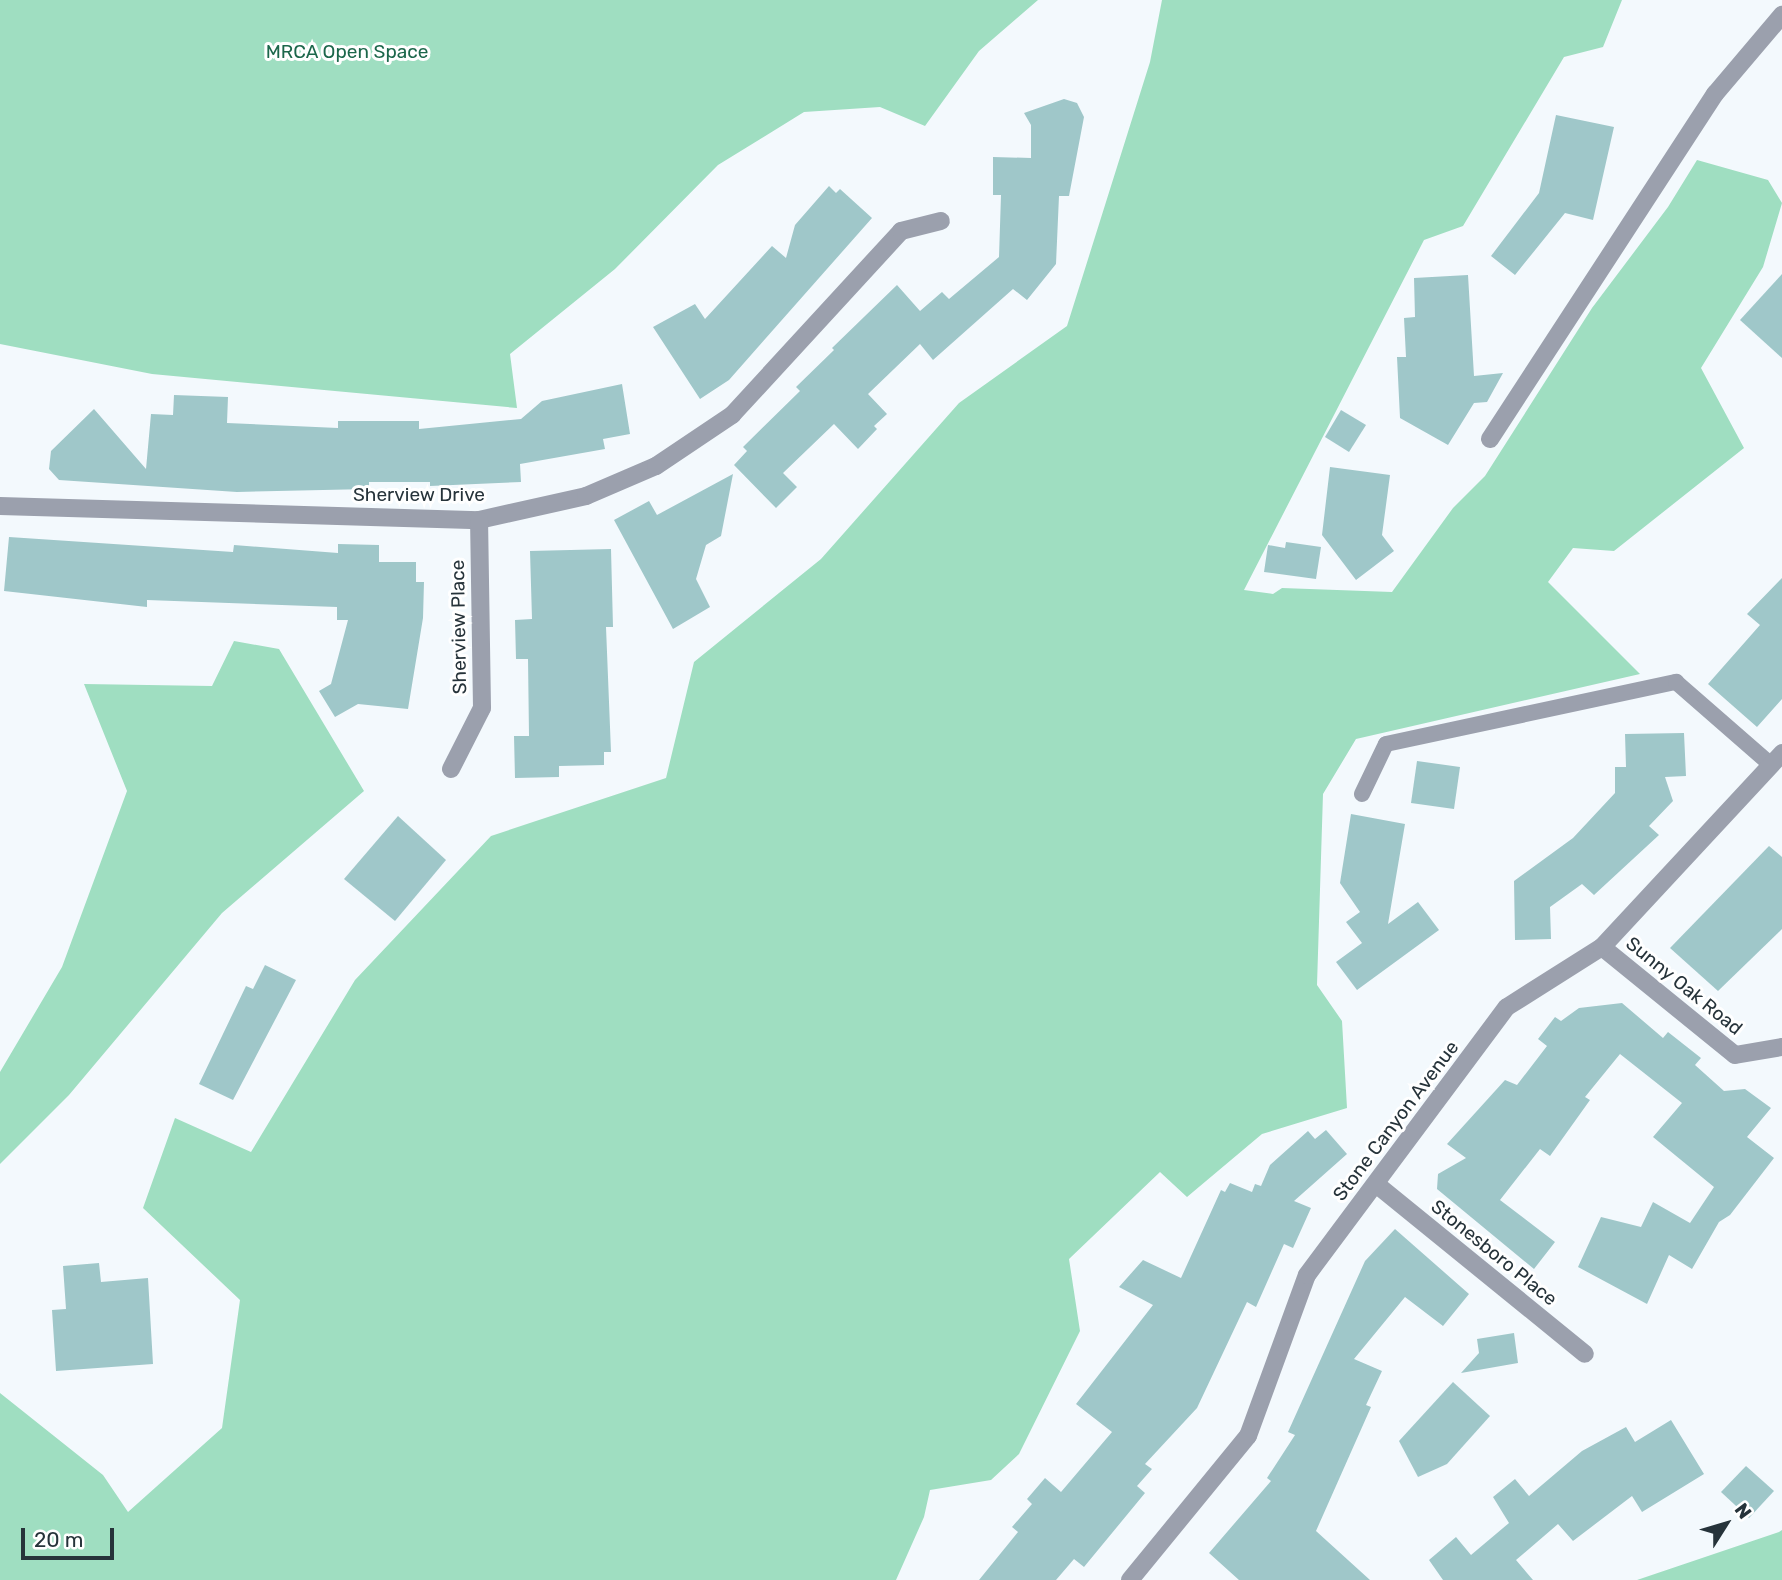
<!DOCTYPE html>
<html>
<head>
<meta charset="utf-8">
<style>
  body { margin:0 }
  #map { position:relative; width:1782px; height:1580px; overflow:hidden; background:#f3f9fd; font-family:Rubik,sans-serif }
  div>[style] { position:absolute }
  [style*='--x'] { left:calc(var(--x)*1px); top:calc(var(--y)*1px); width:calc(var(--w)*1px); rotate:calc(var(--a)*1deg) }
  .green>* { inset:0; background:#9fdec1 }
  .building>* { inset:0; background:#9fc7c9 }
  .service>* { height:16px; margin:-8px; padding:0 8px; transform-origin:8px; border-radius:8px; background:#9ba0ad }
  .minor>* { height:18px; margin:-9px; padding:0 9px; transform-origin:9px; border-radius:9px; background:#9ba0ad }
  span { translate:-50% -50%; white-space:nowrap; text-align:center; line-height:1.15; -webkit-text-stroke:6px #fff; paint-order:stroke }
  .park-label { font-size:19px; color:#1c674b }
  .street-label { font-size:19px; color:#26333a }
  .north { position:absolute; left:1691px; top:1489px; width:70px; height:70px; -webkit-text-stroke:5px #fff; paint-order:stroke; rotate:53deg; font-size:19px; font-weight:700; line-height:28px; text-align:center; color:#26333a }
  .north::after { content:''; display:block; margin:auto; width:24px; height:32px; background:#26333a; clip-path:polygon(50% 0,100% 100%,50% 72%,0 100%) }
  .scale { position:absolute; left:21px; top:1528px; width:93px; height:32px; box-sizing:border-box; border:4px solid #26333a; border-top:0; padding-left:9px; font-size:21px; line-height:24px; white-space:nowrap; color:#26333a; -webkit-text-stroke:5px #fff; paint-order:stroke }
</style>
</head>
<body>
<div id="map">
  <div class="green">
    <div style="clip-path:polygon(0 0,1038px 0,979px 51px,925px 126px,880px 107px,804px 112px,718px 165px,615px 269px,510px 354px,517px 408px,152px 374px,0 344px)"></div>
    <div style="clip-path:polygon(1162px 0,1622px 0,1603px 47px,1564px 57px,1463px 226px,1424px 240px,1244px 590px,1273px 594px,1282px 588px,1392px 592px,1453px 508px,1485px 476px,1592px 308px,1668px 207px,1697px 160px,1768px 180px,1782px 203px,1763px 267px,1701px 368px,1744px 448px,1614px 551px,1573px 548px,1548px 582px,1640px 674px,1356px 739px,1323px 794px,1317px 985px,1342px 1021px,1347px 1108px,1262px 1134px,1187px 1197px,1160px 1172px,1069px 1259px,1080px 1331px,1019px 1454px,991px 1480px,930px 1490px,924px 1517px,896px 1580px,0 1580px,0 1393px,103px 1475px,128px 1512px,222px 1428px,240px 1300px,143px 1208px,175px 1118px,251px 1152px,355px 980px,491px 836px,666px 778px,694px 662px,821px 559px,959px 403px,1067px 326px,1150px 62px)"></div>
    <div style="clip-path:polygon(234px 641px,279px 649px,364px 791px,222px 913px,69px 1095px,0 1164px,0 1072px,62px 967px,127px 791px,84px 684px,212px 686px)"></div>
    <div style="clip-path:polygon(1782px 1530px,1782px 1580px,1637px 1580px,1779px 1532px)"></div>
  </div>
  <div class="building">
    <div style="clip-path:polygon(1064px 99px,1077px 103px,1084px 117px,1069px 196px,1059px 196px,1056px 264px,1027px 300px,1013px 289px,933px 360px,920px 344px,868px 394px,887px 414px,874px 426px,877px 429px,858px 449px,834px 424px,783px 473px,797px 487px,776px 508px,734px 465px,747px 451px,743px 447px,800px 391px,796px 387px,834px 350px,832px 348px,897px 285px,920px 311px,942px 292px,949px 299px,999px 257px,1001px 195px,993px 195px,993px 157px,1031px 158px,1031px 125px,1024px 113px)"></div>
    <div style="clip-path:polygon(1556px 115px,1614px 127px,1593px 220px,1565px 213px,1515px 275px,1491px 256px,1539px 193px)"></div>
    <div style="clip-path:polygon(829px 186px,836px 193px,840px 189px,872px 218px,729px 380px,700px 399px,653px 327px,695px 304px,705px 319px,772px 246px,786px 258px,795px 225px)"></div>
    <div style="clip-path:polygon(1782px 274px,1782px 358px,1740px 320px)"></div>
    <div style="clip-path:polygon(1468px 275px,1474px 376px,1503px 373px,1487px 402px,1474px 403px,1448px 445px,1400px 418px,1397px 357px,1406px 357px,1404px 318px,1415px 317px,1414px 278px)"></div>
    <div style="clip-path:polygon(622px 384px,630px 434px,603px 439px,605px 449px,520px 464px,521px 482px,430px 486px,430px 482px,369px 482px,369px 489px,237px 492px,59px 480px,49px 469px,51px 451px,94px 409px,146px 469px,151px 414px,173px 415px,174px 395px,228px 397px,227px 423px,338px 428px,338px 421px,419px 421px,419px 429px,521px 419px,542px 401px)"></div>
    <div style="clip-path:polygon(1341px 410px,1366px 425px,1349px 452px,1325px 437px)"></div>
    <div style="clip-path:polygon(1330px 467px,1390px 475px,1382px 535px,1394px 551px,1356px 580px,1322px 535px)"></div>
    <div style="clip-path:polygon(733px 474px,721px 536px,706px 545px,696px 579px,710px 607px,673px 629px,614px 520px,649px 501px,657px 515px)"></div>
    <div style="clip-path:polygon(9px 537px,233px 552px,234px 545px,338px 553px,338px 544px,379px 545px,379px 562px,416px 562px,416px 582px,424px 582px,423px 618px,408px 709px,358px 704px,335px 717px,319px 691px,331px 684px,348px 620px,337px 620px,337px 607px,147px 600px,147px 607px,4px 591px)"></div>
    <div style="clip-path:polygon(1286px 542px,1321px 547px,1316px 579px,1264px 572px,1268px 545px,1285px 548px)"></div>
    <div style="clip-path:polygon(611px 549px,613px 627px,606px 627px,611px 752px,604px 752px,604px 765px,559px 766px,559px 777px,515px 778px,514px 736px,529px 736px,528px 659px,516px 659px,515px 620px,532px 619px,530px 551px)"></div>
    <div style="clip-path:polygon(1782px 578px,1782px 699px,1757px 727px,1708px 684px,1760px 625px,1747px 614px)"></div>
    <div style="clip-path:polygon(1684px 733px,1686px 776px,1665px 777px,1673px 801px,1649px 826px,1659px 835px,1594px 895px,1582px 884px,1550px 907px,1551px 939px,1515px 940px,1514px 881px,1573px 838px,1615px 793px,1615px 767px,1626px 767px,1625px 734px)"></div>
    <div style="clip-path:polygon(1417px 761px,1460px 767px,1454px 809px,1411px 803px)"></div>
    <div style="clip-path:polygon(1351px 814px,1405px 824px,1388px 924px,1418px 902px,1439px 930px,1357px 990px,1336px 962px,1362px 943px,1346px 922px,1360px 912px,1340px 883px)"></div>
    <div style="clip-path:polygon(398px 816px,446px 860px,395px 921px,344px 879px)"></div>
    <div style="clip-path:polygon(1769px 846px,1782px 857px,1782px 929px,1718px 991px,1670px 948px)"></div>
    <div style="clip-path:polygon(265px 965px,296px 980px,233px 1100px,199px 1084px,246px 986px,253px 989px)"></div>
    <div style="clip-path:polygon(1622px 1003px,1663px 1038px,1668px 1032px,1701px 1058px,1695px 1065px,1724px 1091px,1745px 1089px,1771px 1108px,1747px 1137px,1774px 1158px,1730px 1215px,1719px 1222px,1692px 1269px,1669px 1255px,1647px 1304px,1578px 1267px,1601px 1217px,1641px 1227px,1653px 1202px,1690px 1223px,1714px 1187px,1653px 1137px,1682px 1103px,1620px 1054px,1585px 1097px,1590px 1100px,1550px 1156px,1540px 1149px,1500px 1200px,1555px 1242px,1534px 1269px,1437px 1189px,1438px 1174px,1466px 1158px,1447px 1144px,1505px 1080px,1517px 1085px,1547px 1046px,1538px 1039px,1555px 1017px,1561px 1021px,1579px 1008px)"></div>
    <div style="clip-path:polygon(1326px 1130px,1347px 1154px,1294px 1201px,1311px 1208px,1293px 1248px,1284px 1244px,1256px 1307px,1247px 1302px,1197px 1408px,1145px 1464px,1152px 1469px,1137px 1486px,1145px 1493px,1084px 1567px,1074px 1559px,1056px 1580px,979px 1580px,1018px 1532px,1012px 1527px,1032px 1504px,1027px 1499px,1045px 1478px,1061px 1492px,1112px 1432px,1076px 1404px,1153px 1305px,1119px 1287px,1143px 1260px,1181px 1278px,1221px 1190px,1225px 1192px,1230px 1183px,1252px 1192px,1255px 1184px,1261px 1186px,1270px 1165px,1308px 1131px,1315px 1139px)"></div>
    <div style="clip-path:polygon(1395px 1229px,1469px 1294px,1443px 1326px,1405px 1297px,1354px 1359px,1382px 1371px,1366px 1405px,1371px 1407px,1316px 1531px,1370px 1580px,1239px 1580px,1209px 1553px,1271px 1481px,1267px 1478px,1295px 1435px,1288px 1432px,1365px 1261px)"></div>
    <div style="clip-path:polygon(99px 1263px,101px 1282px,148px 1278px,153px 1364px,56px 1371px,52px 1310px,66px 1309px,63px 1266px)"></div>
    <div style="clip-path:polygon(1514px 1333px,1518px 1363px,1461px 1373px,1479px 1353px,1477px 1339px)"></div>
    <div style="clip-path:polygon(1453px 1382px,1490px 1416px,1447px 1464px,1418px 1477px,1399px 1441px)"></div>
    <div style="clip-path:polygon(1671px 1420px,1704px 1474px,1642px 1512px,1632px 1496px,1573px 1541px,1558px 1524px,1516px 1560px,1533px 1580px,1443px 1580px,1429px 1560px,1456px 1537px,1471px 1555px,1509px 1523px,1493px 1497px,1515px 1479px,1529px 1496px,1582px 1451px,1626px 1427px,1635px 1442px)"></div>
    <div style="clip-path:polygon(1746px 1466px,1774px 1491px,1749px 1518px,1721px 1492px)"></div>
  </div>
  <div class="service">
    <div style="--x:1362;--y:794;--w:55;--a:-64.4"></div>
    <div style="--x:1386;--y:744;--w:297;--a:-12.1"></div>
    <div style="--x:1676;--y:682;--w:126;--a:41.1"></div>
  </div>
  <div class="minor">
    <div style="--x:1490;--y:439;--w:412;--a:-56.9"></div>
    <div style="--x:1715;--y:94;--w:104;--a:-49.7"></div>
    <div style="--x:0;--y:506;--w:479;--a:1.7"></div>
    <div style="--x:479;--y:520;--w:110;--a:-12.6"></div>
    <div style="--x:586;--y:496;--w:76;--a:-23.2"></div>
    <div style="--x:656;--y:466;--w:92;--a:-33.9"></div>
    <div style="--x:732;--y:415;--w:250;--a:-47.4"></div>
    <div style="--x:901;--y:231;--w:41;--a:-14"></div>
    <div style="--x:451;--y:769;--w:68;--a:-63.1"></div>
    <div style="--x:482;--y:708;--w:188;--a:-90.9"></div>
    <div style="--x:1602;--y:947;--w:171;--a:39.1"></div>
    <div style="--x:1735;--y:1055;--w:48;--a:-9.7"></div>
    <div style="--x:1376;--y:1184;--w:269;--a:39.1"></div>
    <div style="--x:1130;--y:1580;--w:186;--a:-50.7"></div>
    <div style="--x:1248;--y:1436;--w:171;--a:-69.9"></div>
    <div style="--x:1307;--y:1275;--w:334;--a:-53.3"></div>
    <div style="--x:1507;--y:1007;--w:112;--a:-32.3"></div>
    <div style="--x:1602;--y:947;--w:265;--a:-47.1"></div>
  </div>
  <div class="park-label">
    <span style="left:347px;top:52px">MRCA Open Space</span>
  </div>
  <div class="street-label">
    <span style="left:419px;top:495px">Sherview Drive</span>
    <span style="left:459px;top:627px;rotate:-91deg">Sherview Place</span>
    <span style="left:1684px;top:986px;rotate:39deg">Sunny Oak Road</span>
    <span style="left:1396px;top:1121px;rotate:-53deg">Stone Canyon Avenue</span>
    <span style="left:1494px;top:1253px;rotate:39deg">Stonesboro Place</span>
  </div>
  <div class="north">N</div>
  <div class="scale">20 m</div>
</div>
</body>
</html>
